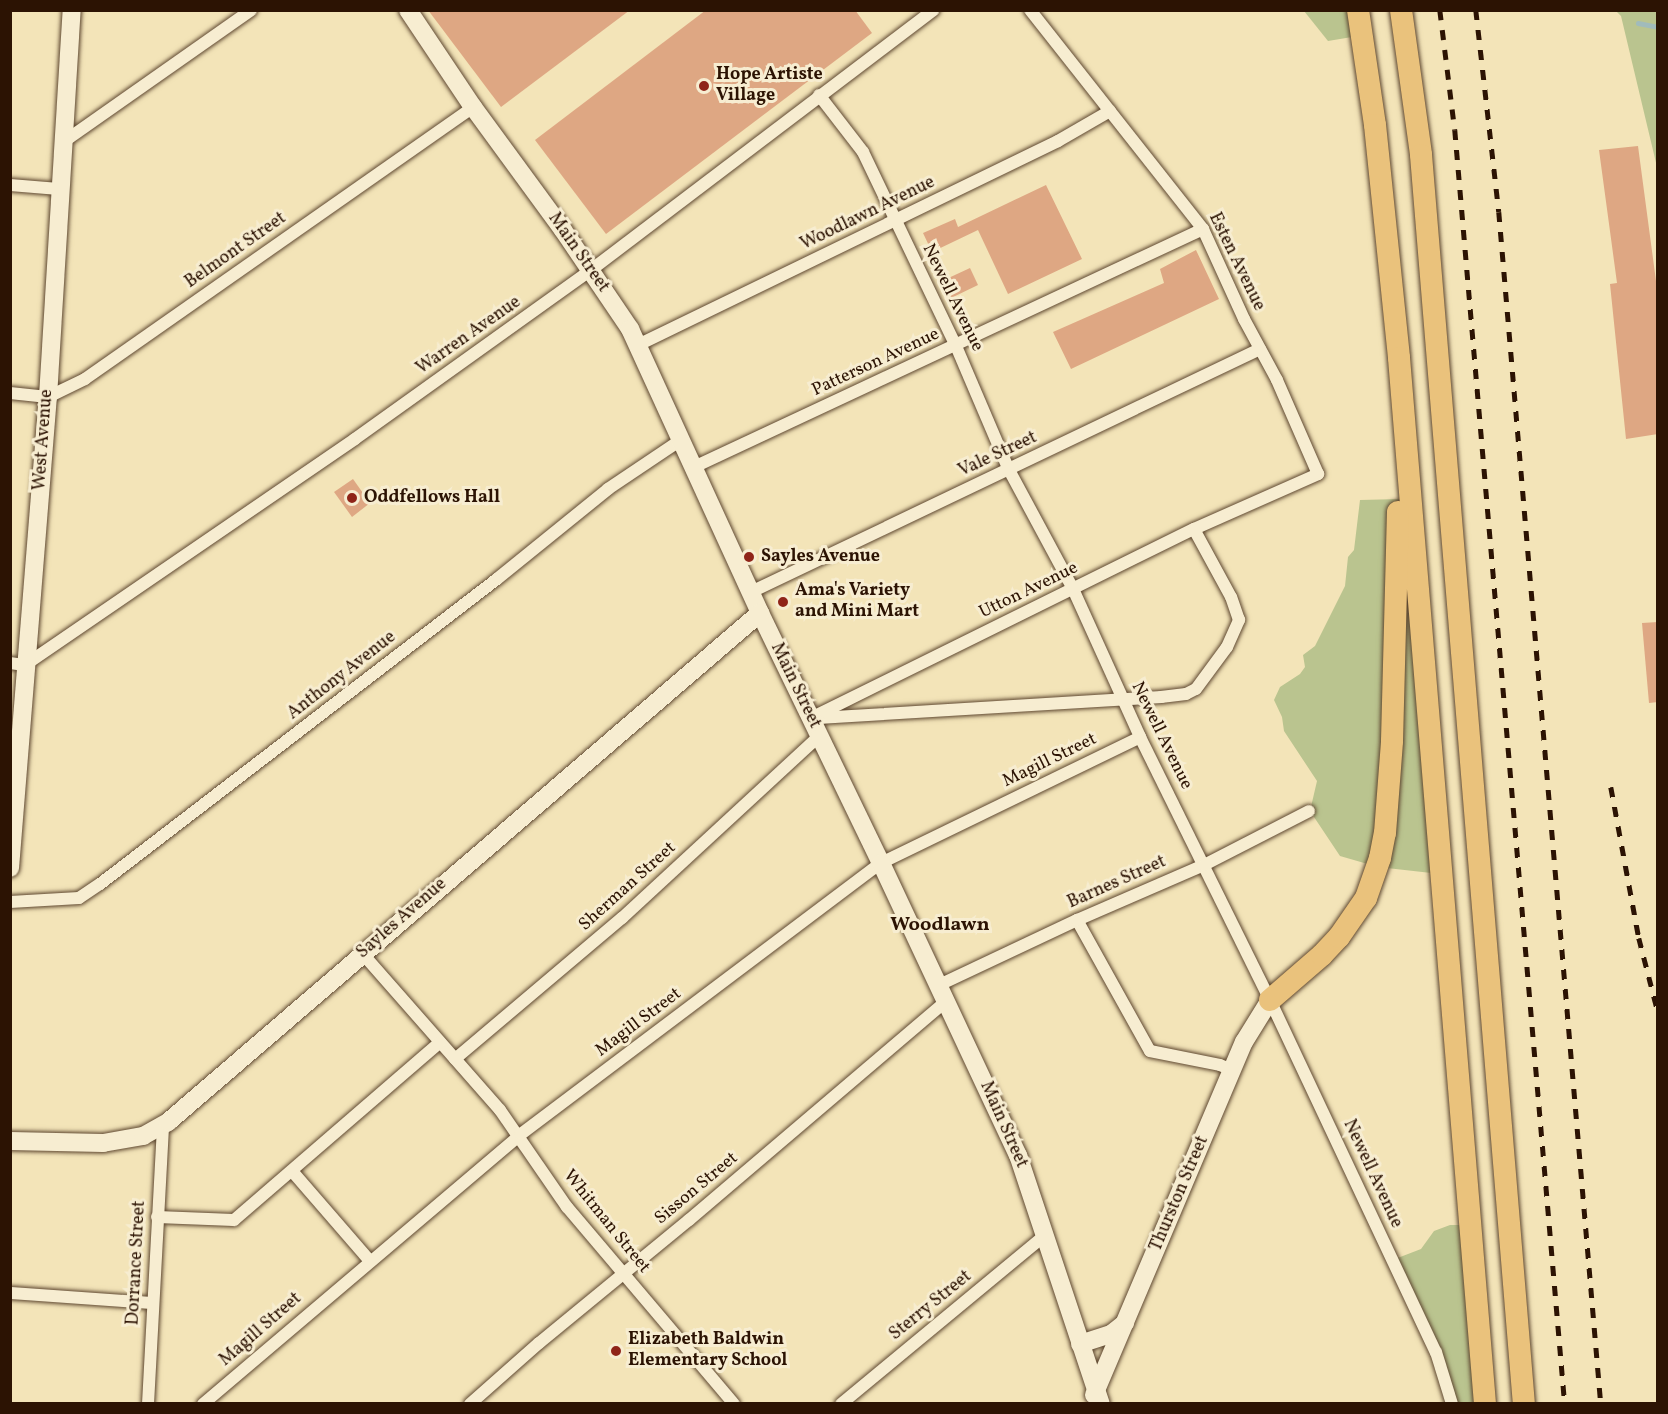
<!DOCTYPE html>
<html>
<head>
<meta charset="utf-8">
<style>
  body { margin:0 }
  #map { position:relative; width:1668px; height:1414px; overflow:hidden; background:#f3e4b8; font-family:Vollkorn,serif }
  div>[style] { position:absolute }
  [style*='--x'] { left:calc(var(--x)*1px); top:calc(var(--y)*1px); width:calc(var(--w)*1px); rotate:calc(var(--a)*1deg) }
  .green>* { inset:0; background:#bac48f }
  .stream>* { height:4.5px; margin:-2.25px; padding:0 2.25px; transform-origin:2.25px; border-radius:2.25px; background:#a1bbbb }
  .building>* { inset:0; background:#dea783 }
  .roads { filter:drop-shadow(0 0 2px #5e4730) drop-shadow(0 0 2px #5e4730) }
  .street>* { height:12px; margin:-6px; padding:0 6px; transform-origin:6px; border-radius:6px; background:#f7edd1 }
  .secondary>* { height:18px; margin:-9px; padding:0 9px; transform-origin:9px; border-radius:9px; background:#f7edd1 }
  .highway>* { height:22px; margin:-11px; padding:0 11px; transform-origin:11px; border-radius:11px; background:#eac27c }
  .rail>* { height:4.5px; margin-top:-2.25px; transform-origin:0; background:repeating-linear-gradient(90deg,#2c1303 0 10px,transparent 0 20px) }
  .dots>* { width:16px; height:16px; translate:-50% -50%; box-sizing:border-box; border:3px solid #f7edd1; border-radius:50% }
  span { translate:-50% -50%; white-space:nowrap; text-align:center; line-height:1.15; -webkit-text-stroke:6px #f7edd1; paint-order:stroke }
  .poi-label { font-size:18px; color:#2c1303; font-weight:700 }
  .left { translate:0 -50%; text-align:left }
  .street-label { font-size:18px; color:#2c1303 }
  .neighbourhood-label { font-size:20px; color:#2c1303; font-weight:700 }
  .frame { position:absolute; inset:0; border:12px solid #2c1303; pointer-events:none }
</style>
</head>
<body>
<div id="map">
  <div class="green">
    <div style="clip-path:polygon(1304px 11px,1349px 11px,1358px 36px,1328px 41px)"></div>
    <div style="clip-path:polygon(1616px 11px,1657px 11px,1657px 167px,1621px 16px)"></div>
    <div style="clip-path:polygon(1400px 499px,1440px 874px,1378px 867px,1340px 856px,1310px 811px,1317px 781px,1284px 731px,1282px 717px,1274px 700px,1280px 687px,1300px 674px,1305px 667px,1303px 655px,1315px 646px,1345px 586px,1348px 557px,1354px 550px,1360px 500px)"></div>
    <div style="clip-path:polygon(1450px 1225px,1467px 1225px,1484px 1403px,1450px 1403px,1395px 1259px,1421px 1249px,1434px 1231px)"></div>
  </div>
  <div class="stream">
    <div style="--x:1638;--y:23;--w:20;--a:11"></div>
  </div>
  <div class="building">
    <div style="clip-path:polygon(428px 10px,630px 10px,501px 107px)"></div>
    <div style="clip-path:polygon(706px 10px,855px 10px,872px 33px,606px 234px,535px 140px)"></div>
    <div style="clip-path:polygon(1638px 146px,1658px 296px,1658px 434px,1626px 439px,1610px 284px,1617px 283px,1599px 150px)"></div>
    <div style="clip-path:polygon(1046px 185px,1082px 259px,1008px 294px,978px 230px,932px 252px,923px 233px,955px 219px,958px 227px)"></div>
    <div style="clip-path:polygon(1196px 250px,1219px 299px,1071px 369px,1053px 332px,1164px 283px,1160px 269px)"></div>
    <div style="clip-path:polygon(970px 268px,978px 285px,949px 299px,942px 281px)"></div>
    <div style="clip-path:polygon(353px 479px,370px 503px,352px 517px,334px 492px)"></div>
    <div style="clip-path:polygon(1658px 622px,1658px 702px,1649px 703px,1642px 623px)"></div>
  </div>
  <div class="roads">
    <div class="street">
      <div style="--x:819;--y:95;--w:72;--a:52.3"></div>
      <div style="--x:863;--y:152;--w:215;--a:64.4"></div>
      <div style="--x:956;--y:346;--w:135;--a:66.9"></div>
      <div style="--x:1009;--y:470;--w:135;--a:61.7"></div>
      <div style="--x:1073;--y:589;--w:162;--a:65.6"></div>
      <div style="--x:1140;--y:737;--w:293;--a:63.7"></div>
      <div style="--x:1270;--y:1000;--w:389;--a:64.8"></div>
      <div style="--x:1436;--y:1352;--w:54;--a:72.9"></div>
      <div style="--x:62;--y:143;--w:231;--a:-35.1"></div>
      <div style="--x:10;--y:185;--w:49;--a:4.7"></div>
      <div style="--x:638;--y:345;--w:467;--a:-25.9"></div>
      <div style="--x:1058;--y:141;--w:60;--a:-30"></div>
      <div style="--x:10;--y:393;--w:38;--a:6"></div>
      <div style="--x:48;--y:397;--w:41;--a:-25.9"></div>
      <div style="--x:85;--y:379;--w:474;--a:-35"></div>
      <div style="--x:694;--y:467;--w:562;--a:-25.06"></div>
      <div style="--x:751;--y:592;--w:564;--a:-25.52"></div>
      <div style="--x:10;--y:663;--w:15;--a:8"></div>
      <div style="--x:25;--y:665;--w:400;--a:-34.4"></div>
      <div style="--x:355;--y:439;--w:290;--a:-35.6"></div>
      <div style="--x:591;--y:270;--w:430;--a:-37.2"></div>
      <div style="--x:811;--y:718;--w:427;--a:-26.3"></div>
      <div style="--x:1194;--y:529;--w:136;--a:-23.9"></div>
      <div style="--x:1318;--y:474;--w:103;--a:-113.6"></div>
      <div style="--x:1277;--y:380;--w:69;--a:-118.4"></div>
      <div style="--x:1244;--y:319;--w:99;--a:-114.5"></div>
      <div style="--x:1203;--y:229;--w:279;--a:-128.3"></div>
      <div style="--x:818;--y:718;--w:344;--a:-3.5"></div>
      <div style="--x:1161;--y:697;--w:25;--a:-7"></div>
      <div style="--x:1186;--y:694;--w:11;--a:-27"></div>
      <div style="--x:1196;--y:689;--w:52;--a:-53.6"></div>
      <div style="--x:1227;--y:647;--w:30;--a:-66"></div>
      <div style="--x:1239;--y:620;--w:24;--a:-109"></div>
      <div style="--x:1231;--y:597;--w:77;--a:-118.6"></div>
      <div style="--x:10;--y:902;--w:69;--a:-3.3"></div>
      <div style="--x:79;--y:898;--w:25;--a:-34"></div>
      <div style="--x:100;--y:884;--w:501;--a:-37.53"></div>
      <div style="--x:497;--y:579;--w:143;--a:-39"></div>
      <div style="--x:608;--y:489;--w:88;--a:-33.9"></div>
      <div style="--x:1077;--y:920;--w:150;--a:60.9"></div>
      <div style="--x:1150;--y:1051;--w:71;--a:11.3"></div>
      <div style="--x:1220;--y:1065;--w:15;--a:23"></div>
      <div style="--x:362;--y:953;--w:209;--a:48.7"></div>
      <div style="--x:500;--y:1110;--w:118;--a:55.4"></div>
      <div style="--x:567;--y:1207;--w:258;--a:49.7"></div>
      <div style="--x:939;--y:985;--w:153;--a:-25.2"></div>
      <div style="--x:1077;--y:920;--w:138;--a:-23.4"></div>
      <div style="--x:1204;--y:865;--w:118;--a:-27.2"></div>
      <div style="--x:455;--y:1059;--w:219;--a:-40.2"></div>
      <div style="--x:622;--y:918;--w:268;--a:-42.7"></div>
      <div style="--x:292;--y:1171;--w:119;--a:49.1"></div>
      <div style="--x:157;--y:1217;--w:77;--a:2.2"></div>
      <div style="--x:234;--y:1220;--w:272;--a:-40.8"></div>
      <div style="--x:10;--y:1293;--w:143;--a:4"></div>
      <div style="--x:148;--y:1404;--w:279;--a:-86.9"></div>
      <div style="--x:203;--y:1404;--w:417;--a:-40.3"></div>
      <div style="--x:521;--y:1134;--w:451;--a:-37"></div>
      <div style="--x:881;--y:863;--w:288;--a:-25.9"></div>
      <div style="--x:470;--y:1404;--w:92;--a:-41.5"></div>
      <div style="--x:539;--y:1343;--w:194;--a:-39.4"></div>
      <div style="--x:689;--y:1220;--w:338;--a:-40.4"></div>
      <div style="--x:841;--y:1404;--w:264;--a:-39.6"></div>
    </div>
    <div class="secondary">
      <div style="--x:408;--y:10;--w:117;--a:56.2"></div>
      <div style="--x:473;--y:107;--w:152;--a:53.8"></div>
      <div style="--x:563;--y:230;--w:120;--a:55.9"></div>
      <div style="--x:630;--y:329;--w:312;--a:65.4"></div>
      <div style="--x:760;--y:613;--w:278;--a:64.2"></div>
      <div style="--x:881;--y:863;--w:323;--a:64.9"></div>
      <div style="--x:1018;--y:1155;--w:262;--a:71.6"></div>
      <div style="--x:10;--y:868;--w:473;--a:-85.4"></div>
      <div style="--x:48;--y:397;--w:388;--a:-86.5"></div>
      <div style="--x:10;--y:1141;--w:93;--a:1.2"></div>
      <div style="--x:103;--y:1143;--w:41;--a:-9.9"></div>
      <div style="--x:143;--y:1136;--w:29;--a:-29"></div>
      <div style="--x:168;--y:1122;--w:781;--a:-40.69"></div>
      <div style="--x:1080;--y:1344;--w:33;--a:-18"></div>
      <div style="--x:1111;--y:1334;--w:18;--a:-38"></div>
      <div style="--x:1094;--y:1395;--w:384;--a:-67"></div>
      <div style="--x:1244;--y:1042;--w:49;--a:-58.2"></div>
    </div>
    <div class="highway">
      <div style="--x:1358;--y:10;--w:116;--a:81.6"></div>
      <div style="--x:1375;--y:125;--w:234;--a:84.1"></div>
      <div style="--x:1399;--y:358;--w:1050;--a:85.3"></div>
      <div style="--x:1401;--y:10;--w:146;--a:82.1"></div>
      <div style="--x:1421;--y:155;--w:1253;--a:85.29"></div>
      <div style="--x:1270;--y:1000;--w:69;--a:-40.9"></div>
      <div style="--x:1322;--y:955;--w:25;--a:-47"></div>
      <div style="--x:1339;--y:937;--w:47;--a:-55.3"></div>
      <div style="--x:1366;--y:898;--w:42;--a:-70.7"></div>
      <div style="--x:1380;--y:858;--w:25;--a:-79"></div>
      <div style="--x:1385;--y:833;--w:92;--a:-85.6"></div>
      <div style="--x:1392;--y:741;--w:229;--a:-88.5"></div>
    </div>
  </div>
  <div class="rail">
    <div style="--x:1440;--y:10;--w:121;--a:82.9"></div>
    <div style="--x:1455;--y:130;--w:1279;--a:85.07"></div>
    <div style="--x:1476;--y:10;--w:203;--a:83.5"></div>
    <div style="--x:1499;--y:212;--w:1196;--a:85.11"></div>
    <div style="--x:1611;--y:787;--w:154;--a:79.5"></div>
    <div style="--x:1639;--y:938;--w:76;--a:75.6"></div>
  </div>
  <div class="dots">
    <div style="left:704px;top:86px;background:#8f2418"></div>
    <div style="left:352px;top:498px;background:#8f2418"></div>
    <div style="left:749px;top:557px;background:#8f2418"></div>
    <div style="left:783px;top:602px;background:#8f2418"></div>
    <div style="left:616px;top:1351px;background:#8f2418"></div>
  </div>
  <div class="poi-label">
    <span class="left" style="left:716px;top:86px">Hope Artiste<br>Village</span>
    <span class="left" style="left:364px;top:498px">Oddfellows Hall</span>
    <span class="left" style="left:761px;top:557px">Sayles Avenue</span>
    <span class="left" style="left:795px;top:602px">Ama's Variety<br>and Mini Mart</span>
    <span class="left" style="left:628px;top:1351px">Elizabeth Baldwin<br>Elementary School</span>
  </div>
  <div class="street-label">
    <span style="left:868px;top:214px;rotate:-26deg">Woodlawn Avenue</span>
    <span style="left:236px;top:251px;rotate:-35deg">Belmont Street</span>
    <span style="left:578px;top:253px;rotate:55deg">Main Street</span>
    <span style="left:1236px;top:262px;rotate:64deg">Esten Avenue</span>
    <span style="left:952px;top:298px;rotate:64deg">Newell Avenue</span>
    <span style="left:469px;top:336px;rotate:-35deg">Warren Avenue</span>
    <span style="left:876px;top:363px;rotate:-25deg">Patterson Avenue</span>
    <span style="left:44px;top:440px;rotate:-86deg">West Avenue</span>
    <span style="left:998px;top:455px;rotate:-25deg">Vale Street</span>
    <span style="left:1029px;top:591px;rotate:-26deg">Utton Avenue</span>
    <span style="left:342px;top:676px;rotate:-38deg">Anthony Avenue</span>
    <span style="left:795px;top:686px;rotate:64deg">Main Street</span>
    <span style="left:1161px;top:736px;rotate:64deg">Newell Avenue</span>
    <span style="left:1050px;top:761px;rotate:-26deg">Magill Street</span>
    <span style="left:1117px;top:883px;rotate:-24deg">Barnes Street</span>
    <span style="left:628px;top:887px;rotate:-42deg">Sherman Street</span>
    <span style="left:402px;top:919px;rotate:-41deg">Sayles Avenue</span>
    <span style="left:639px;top:1023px;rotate:-37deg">Magill Street</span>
    <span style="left:1003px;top:1125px;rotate:66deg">Main Street</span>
    <span style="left:1372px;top:1174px;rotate:65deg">Newell Avenue</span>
    <span style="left:697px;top:1189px;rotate:-40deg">Sisson Street</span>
    <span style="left:1180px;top:1194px;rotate:-67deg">Thurston Street</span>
    <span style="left:606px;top:1222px;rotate:51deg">Whitman Street</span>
    <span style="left:137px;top:1263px;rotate:-87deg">Dorrance Street</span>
    <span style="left:931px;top:1306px;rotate:-39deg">Sterry Street</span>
    <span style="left:261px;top:1330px;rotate:-41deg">Magill Street</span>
  </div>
  <div class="neighbourhood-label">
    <span style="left:940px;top:925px">Woodlawn</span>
  </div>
  <div class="frame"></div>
</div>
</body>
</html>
